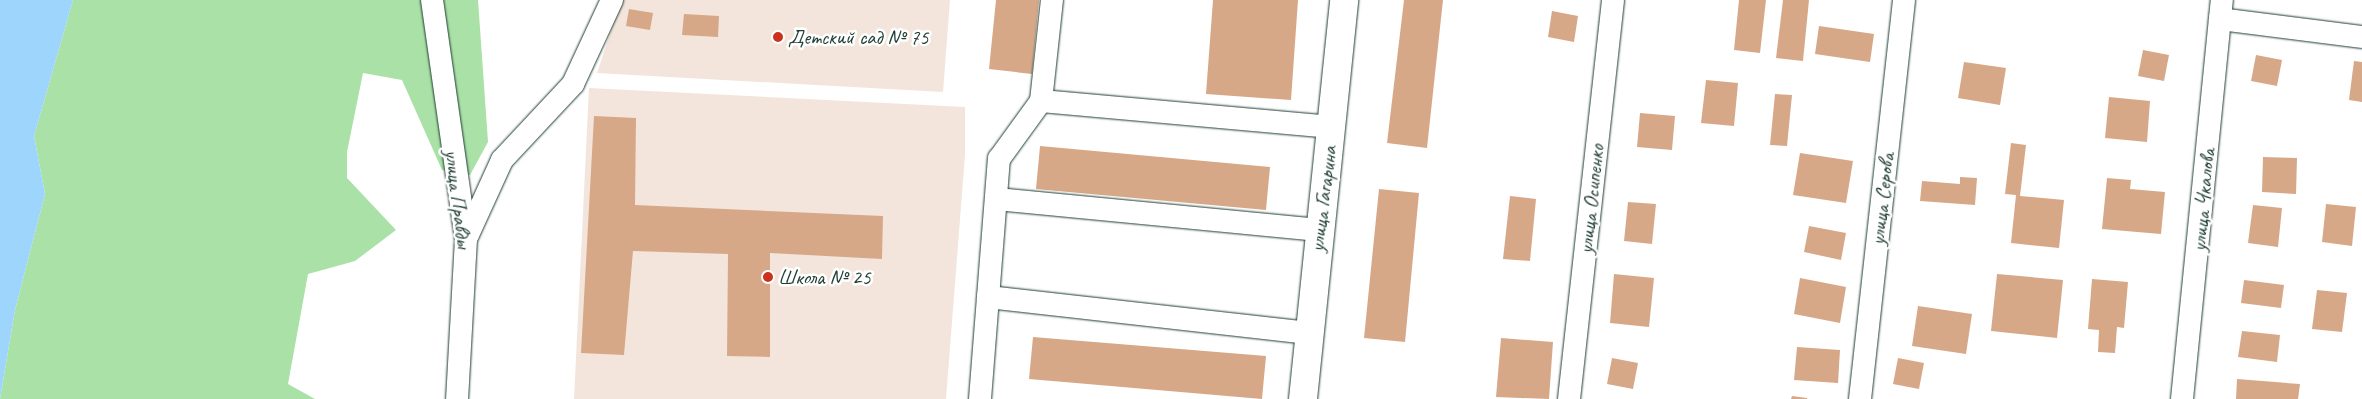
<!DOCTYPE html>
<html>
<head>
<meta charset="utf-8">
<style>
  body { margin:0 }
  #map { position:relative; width:2362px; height:399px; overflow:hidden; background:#fff; font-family:Caveat,sans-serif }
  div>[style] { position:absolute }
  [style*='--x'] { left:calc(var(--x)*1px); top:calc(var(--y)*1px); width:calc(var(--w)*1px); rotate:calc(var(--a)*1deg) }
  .built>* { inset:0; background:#f3e5db }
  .green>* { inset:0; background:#a9e1a6 }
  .water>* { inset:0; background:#9dd5fd }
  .building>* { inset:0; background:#d7a888 }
  .roads { filter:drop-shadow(0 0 1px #1f3d34) drop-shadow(0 0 1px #1f3d34) }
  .minor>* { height:22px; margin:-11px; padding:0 11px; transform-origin:11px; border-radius:11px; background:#fff }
  .major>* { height:28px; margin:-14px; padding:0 14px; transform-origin:14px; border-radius:14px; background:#fff }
  .dots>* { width:14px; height:14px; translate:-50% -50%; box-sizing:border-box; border:2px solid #fff; border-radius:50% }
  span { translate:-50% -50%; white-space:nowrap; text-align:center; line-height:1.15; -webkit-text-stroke:5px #fff; paint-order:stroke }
  .poi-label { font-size:21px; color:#1f3d34 }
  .left { translate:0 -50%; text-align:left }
  .street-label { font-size:21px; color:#1f3d34 }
</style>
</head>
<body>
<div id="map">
  <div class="built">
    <div style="clip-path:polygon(621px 0,950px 0,943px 92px,597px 73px)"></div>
    <div style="clip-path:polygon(589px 88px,965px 107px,965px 155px,946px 399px,574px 399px)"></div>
  </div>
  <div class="green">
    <div style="clip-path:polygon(73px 0,478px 0,488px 142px,470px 175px,442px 170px,402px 80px,363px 73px,347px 152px,347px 178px,396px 230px,355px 261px,308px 274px,288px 384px,315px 399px,0 399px,15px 310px,45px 194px,34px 136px)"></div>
  </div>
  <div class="water">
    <div style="clip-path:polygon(0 0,73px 0,34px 136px,45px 194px,15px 310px,0 399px)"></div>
  </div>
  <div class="building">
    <div style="clip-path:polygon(996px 0,1039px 0,1032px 74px,989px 69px)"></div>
    <div style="clip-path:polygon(1213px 0,1298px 0,1291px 100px,1206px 94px)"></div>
    <div style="clip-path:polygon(1404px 0,1443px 0,1427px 148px,1387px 143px)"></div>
    <div style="clip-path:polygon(1739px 0,1766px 0,1760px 53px,1734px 50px)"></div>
    <div style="clip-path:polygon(1783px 0,1809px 0,1803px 61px,1776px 58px)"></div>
    <div style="clip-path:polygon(629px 9px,653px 13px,650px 30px,626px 26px)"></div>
    <div style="clip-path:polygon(1552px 11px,1578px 16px,1574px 42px,1548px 37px)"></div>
    <div style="clip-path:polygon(684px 14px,719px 16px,718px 37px,682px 35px)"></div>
    <div style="clip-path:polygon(1819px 26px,1874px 34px,1870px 62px,1815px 54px)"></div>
    <div style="clip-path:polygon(2143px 50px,2169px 55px,2164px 81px,2138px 76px)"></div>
    <div style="clip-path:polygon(2256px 55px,2282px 60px,2277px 86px,2251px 81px)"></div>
    <div style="clip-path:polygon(2354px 61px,2362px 62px,2362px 102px,2349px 100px)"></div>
    <div style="clip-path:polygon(1964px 62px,2006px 68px,2000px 105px,1958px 98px)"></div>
    <div style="clip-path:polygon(1706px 80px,1738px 83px,1734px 126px,1701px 123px)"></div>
    <div style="clip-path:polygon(1775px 94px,1792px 95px,1787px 146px,1770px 145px)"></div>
    <div style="clip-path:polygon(2109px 97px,2150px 101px,2147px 142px,2105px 138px)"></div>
    <div style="clip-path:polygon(1640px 113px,1675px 116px,1672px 150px,1637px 147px)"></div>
    <div style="clip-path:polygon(594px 116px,636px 118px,635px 205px,883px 216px,882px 259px,770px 253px,770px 357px,727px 356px,728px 254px,633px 251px,624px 355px,581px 353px)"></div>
    <div style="clip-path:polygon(2011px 143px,2026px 145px,2020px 196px,2064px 200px,2059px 248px,2011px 243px,2016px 195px,2005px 194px)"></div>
    <div style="clip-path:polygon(1040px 146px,1270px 167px,1266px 210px,1036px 189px)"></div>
    <div style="clip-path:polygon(1800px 153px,1853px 161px,1846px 203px,1793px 195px)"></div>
    <div style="clip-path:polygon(2263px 157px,2297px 158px,2296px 194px,2262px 192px)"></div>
    <div style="clip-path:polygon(1960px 177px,1977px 178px,1975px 205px,1920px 201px,1922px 181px,1960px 184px)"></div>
    <div style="clip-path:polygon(2107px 178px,2131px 180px,2130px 189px,2165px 192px,2161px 234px,2102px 229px)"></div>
    <div style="clip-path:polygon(1379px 189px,1419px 193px,1405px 342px,1364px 338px)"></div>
    <div style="clip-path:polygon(1510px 196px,1536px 199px,1530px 261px,1503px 259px)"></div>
    <div style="clip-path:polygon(1628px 202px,1656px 204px,1652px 244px,1624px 241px)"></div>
    <div style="clip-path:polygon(2326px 204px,2356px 207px,2352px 246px,2322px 242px)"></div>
    <div style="clip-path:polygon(2253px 205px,2282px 208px,2278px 247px,2248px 243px)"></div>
    <div style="clip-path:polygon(1809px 226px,1846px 233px,1841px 260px,1804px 252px)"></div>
    <div style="clip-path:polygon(1614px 274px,1654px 278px,1649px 327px,1610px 323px)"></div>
    <div style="clip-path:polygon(1997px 274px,2063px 280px,2057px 338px,1991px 331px)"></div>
    <div style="clip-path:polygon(1800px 278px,1846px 287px,1840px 323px,1794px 314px)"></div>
    <div style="clip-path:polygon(2092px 279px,2128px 282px,2124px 328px,2117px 327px,2115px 353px,2098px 352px,2099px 330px,2088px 329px)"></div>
    <div style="clip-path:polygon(2244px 280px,2284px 285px,2281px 308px,2241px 303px)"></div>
    <div style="clip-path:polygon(2317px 290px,2347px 293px,2342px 332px,2312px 329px)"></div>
    <div style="clip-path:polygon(1918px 306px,1972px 314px,1966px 354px,1912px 346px)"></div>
    <div style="clip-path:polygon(2242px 331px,2280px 335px,2277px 362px,2238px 357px)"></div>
    <div style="clip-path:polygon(1033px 337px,1266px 356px,1262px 399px,1029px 379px)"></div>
    <div style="clip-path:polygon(1501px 338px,1553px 342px,1549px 399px,1496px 397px)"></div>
    <div style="clip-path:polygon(1797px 347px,1840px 350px,1838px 383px,1794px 380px)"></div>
    <div style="clip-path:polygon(1612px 358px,1638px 363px,1633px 389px,1607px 384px)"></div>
    <div style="clip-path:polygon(1898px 358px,1924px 363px,1919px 389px,1893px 384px)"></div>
    <div style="clip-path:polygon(2237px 379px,2300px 384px,2298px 399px,2236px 399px)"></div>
    <div style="clip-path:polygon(1792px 396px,1807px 398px,1807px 399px,1791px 399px)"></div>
  </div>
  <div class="roads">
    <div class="minor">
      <div style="--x:432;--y:0;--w:241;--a:81.9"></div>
      <div style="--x:466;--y:239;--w:160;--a:93.2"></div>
      <div style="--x:2220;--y:19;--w:143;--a:7.2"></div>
      <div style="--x:1041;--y:101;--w:292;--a:5.1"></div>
      <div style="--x:997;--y:199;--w:323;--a:5.5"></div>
      <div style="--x:466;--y:239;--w:87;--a:-65.5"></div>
      <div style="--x:502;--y:160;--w:104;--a:-46.9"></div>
      <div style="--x:573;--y:84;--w:93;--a:-65.1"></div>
      <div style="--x:988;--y:297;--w:323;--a:6.4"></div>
      <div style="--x:980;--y:399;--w:241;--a:-85.5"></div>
      <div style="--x:999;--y:159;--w:72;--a:-54.1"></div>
      <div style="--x:1041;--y:101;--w:102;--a:-83.8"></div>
      <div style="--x:1569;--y:399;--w:401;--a:-83.7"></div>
      <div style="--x:1860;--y:399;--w:401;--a:-83.7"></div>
      <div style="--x:2182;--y:399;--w:401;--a:-84.3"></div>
    </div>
    <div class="major">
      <div style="--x:1303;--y:399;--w:401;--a:-84.1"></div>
    </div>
  </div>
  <div class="dots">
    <div style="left:778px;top:37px;background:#c8321e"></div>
    <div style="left:768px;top:277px;background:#c8321e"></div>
  </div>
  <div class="poi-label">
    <span class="left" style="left:788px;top:37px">Детский сад № 75</span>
    <span class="left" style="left:778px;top:277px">Школа № 25</span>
  </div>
  <div class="street-label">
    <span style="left:458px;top:199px;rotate:83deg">улица Правды</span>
    <span style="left:1323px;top:199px;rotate:-83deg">улица Гагарина</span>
    <span style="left:1591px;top:199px;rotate:-84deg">улица Осипенко</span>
    <span style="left:1882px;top:199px;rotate:-84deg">улица Серова</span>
    <span style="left:2203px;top:200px;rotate:-85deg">улица Чкалова</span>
  </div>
</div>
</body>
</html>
